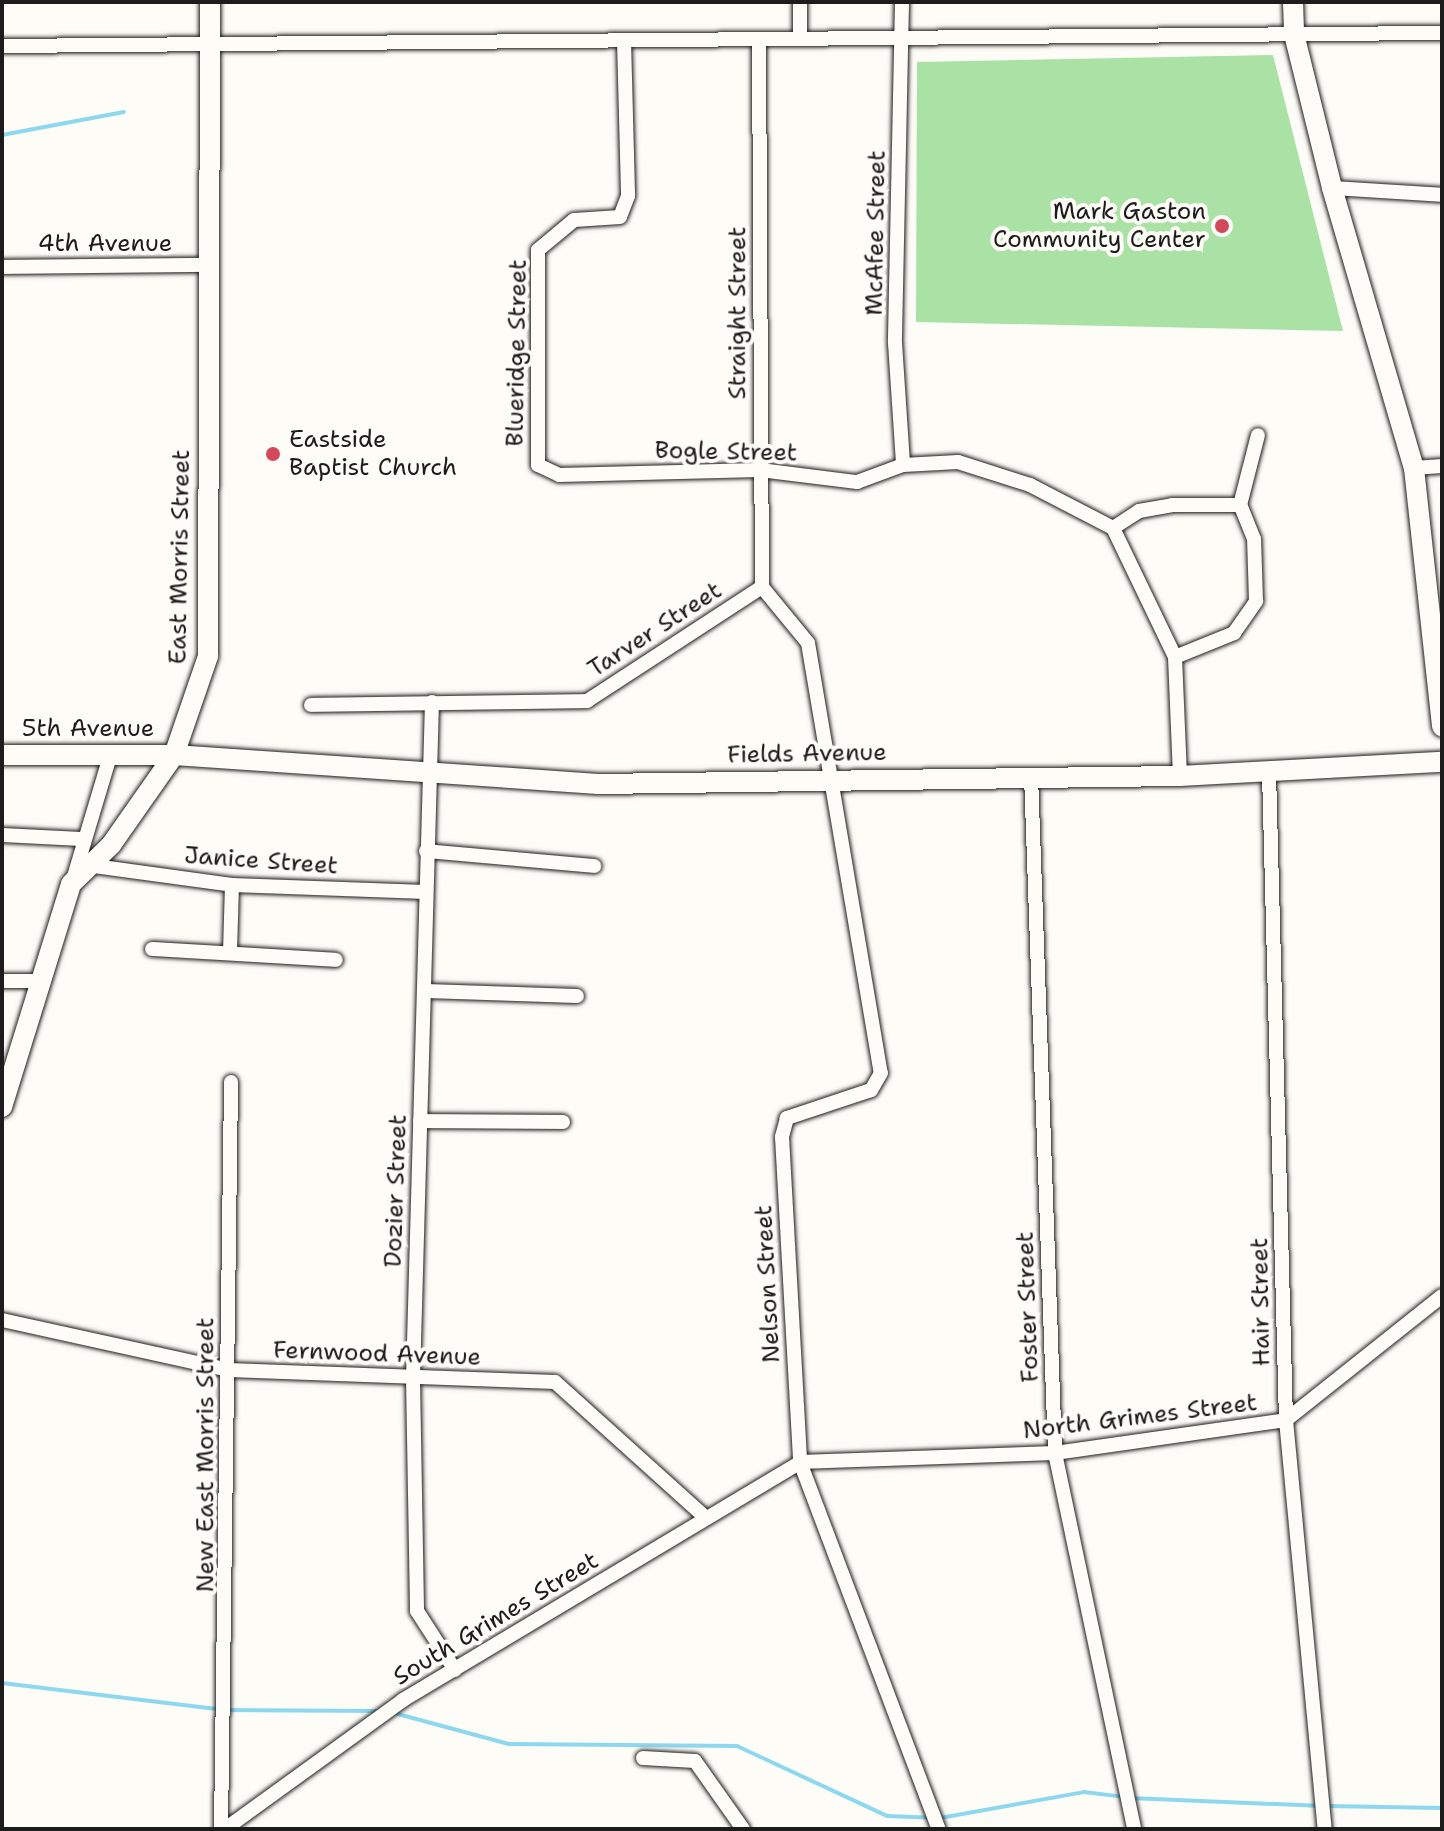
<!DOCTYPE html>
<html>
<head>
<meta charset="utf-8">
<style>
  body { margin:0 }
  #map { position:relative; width:1444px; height:1831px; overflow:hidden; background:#fdfcf7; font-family:"Shantell Sans",sans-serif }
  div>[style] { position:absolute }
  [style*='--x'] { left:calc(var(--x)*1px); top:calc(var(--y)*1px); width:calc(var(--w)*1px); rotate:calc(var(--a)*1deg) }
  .green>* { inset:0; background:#aae1a5 }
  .stream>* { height:4px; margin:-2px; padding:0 2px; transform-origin:2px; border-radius:2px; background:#8dd8ee }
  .roads { filter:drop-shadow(0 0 2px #1c1c1c) drop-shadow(0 0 2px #1c1c1c) }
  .street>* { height:14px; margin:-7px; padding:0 7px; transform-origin:7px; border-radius:7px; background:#fdfcf7 }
  .secondary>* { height:20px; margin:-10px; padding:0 10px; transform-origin:10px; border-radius:10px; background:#fdfcf7 }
  .dots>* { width:22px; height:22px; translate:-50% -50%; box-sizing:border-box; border:4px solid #fdfcf7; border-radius:50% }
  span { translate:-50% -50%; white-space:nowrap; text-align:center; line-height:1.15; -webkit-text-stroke:8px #fdfcf7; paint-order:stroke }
  .poi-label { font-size:24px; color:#1c1c1c }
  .right { translate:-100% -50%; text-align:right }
  .left { translate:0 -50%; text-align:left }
  .street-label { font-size:24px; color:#1c1c1c }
  .frame { position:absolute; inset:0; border:4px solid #1c1c1c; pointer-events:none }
</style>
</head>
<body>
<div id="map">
  <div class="green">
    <div style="clip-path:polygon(1273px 55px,1343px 331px,916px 322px,917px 62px)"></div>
  </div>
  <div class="stream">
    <div style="--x:2;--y:135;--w:124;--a:-10.7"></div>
    <div style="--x:2;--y:1683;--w:218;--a:6.9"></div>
    <div style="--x:226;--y:1710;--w:155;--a:0.4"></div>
    <div style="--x:394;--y:1713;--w:119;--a:15.1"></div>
    <div style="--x:509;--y:1744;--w:228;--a:0.5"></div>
    <div style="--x:737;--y:1746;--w:166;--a:25"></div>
    <div style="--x:887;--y:1816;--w:53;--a:2.2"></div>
    <div style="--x:940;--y:1818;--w:146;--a:-10.2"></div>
    <div style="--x:1084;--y:1792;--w:38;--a:7"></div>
    <div style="--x:1130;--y:1798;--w:187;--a:2.4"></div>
    <div style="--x:1326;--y:1806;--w:116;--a:1"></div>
  </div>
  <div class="roads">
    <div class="street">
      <div style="--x:902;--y:2;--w:341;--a:91.2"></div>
      <div style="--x:895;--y:343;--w:122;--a:86.2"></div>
      <div style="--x:759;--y:39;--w:548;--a:89.69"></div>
      <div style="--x:800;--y:39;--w:37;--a:-90"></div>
      <div style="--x:624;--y:40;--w:156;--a:88.5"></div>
      <div style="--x:628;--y:196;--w:22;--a:111"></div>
      <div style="--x:620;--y:217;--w:46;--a:176.3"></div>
      <div style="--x:574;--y:220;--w:47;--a:140.2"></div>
      <div style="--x:538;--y:250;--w:215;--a:90"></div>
      <div style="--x:538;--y:465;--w:23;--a:25"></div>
      <div style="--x:559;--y:475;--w:201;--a:-1.4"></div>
      <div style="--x:760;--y:470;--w:98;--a:7.1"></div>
      <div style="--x:857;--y:482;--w:49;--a:-20.3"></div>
      <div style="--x:903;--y:465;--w:55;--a:-3.1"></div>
      <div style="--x:958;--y:462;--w:76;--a:17.7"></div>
      <div style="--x:1030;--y:485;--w:93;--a:27.4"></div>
      <div style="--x:2;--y:46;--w:1440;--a:-0.52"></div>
      <div style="--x:1332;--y:188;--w:110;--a:3.6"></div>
      <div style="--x:2;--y:267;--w:206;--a:-0.6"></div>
      <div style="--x:1414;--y:468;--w:28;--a:-4"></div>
      <div style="--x:1240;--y:505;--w:72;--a:-75.6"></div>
      <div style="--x:1113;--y:528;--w:143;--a:64.3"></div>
      <div style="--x:1175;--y:657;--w:119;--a:87.6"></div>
      <div style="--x:1113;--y:528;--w:31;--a:-33"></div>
      <div style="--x:1139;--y:511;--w:34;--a:-10"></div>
      <div style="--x:1172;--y:505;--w:68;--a:0"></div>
      <div style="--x:1175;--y:657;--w:64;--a:-22.1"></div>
      <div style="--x:1234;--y:633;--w:39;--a:-55"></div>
      <div style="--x:1256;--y:601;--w:62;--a:-91.8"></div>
      <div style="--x:1254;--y:539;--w:37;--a:-112"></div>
      <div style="--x:432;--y:702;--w:677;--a:91.61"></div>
      <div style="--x:413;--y:1379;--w:232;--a:89"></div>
      <div style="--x:417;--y:1611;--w:70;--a:57.2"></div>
      <div style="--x:311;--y:705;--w:276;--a:-0.8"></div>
      <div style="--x:587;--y:701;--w:209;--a:-33.1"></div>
      <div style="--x:762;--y:587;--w:72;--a:50.6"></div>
      <div style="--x:808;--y:643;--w:436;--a:80.4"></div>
      <div style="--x:881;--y:1073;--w:20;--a:120"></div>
      <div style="--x:871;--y:1090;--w:89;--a:161.6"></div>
      <div style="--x:787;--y:1118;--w:20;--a:105"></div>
      <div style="--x:782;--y:1137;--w:325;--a:86.8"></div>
      <div style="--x:800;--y:1462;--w:392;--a:69.3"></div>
      <div style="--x:1269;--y:772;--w:648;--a:88.5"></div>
      <div style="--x:1286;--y:1420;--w:411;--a:84.6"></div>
      <div style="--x:1031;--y:775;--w:678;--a:87.97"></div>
      <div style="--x:1055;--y:1453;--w:384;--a:78.1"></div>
      <div style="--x:2;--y:835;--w:79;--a:2.9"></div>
      <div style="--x:426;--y:851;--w:169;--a:5.1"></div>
      <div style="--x:94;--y:866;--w:139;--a:7.8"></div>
      <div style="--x:232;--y:885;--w:194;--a:2.1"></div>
      <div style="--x:72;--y:883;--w:136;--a:-73.3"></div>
      <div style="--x:152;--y:949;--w:184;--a:3.4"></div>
      <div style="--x:230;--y:952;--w:67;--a:-88.3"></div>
      <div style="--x:2;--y:981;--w:40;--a:0"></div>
      <div style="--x:426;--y:991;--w:151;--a:1.9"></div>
      <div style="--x:420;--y:1121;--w:143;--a:0.4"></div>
      <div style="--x:2;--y:1320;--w:232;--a:12.4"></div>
      <div style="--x:229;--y:1370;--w:326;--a:2.1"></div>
      <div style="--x:555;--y:1382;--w:200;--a:42"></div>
      <div style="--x:643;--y:1758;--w:52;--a:3.3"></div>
      <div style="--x:695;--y:1761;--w:83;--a:54.8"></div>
      <div style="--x:221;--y:1829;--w:747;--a:-89.23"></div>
      <div style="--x:225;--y:1829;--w:220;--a:-35.9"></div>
      <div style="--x:403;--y:1700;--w:463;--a:-30.9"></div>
      <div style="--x:800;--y:1462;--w:255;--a:-2"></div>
      <div style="--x:1055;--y:1453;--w:233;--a:-8.1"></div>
      <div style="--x:1286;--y:1420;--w:199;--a:-38.5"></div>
    </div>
    <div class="secondary">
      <div style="--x:1293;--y:2;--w:32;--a:88"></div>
      <div style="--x:1294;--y:34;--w:159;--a:76.1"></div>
      <div style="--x:1332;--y:188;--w:292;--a:73.7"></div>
      <div style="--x:1414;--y:468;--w:260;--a:83.8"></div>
      <div style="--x:2;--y:755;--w:172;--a:0"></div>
      <div style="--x:174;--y:755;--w:425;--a:3.9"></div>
      <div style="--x:598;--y:784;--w:582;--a:-0.79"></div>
      <div style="--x:1180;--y:776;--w:262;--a:-3.1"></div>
      <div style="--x:2;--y:1107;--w:233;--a:-72.8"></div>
      <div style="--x:71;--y:884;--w:56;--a:-44.3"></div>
      <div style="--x:111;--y:845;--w:110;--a:-55"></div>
      <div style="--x:174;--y:755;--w:105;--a:-71"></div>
      <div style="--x:208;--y:656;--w:654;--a:-89.82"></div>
    </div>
  </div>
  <div class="dots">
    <div style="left:1222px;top:226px;background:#d1495b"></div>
    <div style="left:273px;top:454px;background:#d1495b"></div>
  </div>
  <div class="poi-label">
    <span class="right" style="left:1206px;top:226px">Mark Gaston<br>Community Center</span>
    <span class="left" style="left:289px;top:454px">Eastside<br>Baptist Church</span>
  </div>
  <div class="street-label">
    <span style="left:876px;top:233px;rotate:-89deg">McAfee Street</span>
    <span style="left:105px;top:244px">4th Avenue</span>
    <span style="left:738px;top:313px;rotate:-90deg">Straight Street</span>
    <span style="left:517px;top:353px;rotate:-89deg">Blueridge Street</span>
    <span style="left:726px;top:452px;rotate:1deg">Bogle Street</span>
    <span style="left:180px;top:557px;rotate:-89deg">East Morris Street</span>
    <span style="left:655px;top:630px;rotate:-33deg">Tarver Street</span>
    <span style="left:88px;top:729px">5th Avenue</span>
    <span style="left:807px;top:754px;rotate:-1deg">Fields Avenue</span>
    <span style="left:261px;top:861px;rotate:4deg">Janice Street</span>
    <span style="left:396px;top:1191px;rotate:-88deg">Dozier Street</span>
    <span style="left:768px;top:1284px;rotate:-93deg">Nelson Street</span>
    <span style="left:1261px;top:1302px;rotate:-91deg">Hair Street</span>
    <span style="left:1028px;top:1307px;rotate:-92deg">Foster Street</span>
    <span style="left:377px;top:1354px;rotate:2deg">Fernwood Avenue</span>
    <span style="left:1140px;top:1417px;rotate:-7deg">North Grimes Street</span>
    <span style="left:206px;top:1455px;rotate:-90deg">New East Morris Street</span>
    <span style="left:496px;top:1619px;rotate:-31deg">South Grimes Street</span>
  </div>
  <div class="frame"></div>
</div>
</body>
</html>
